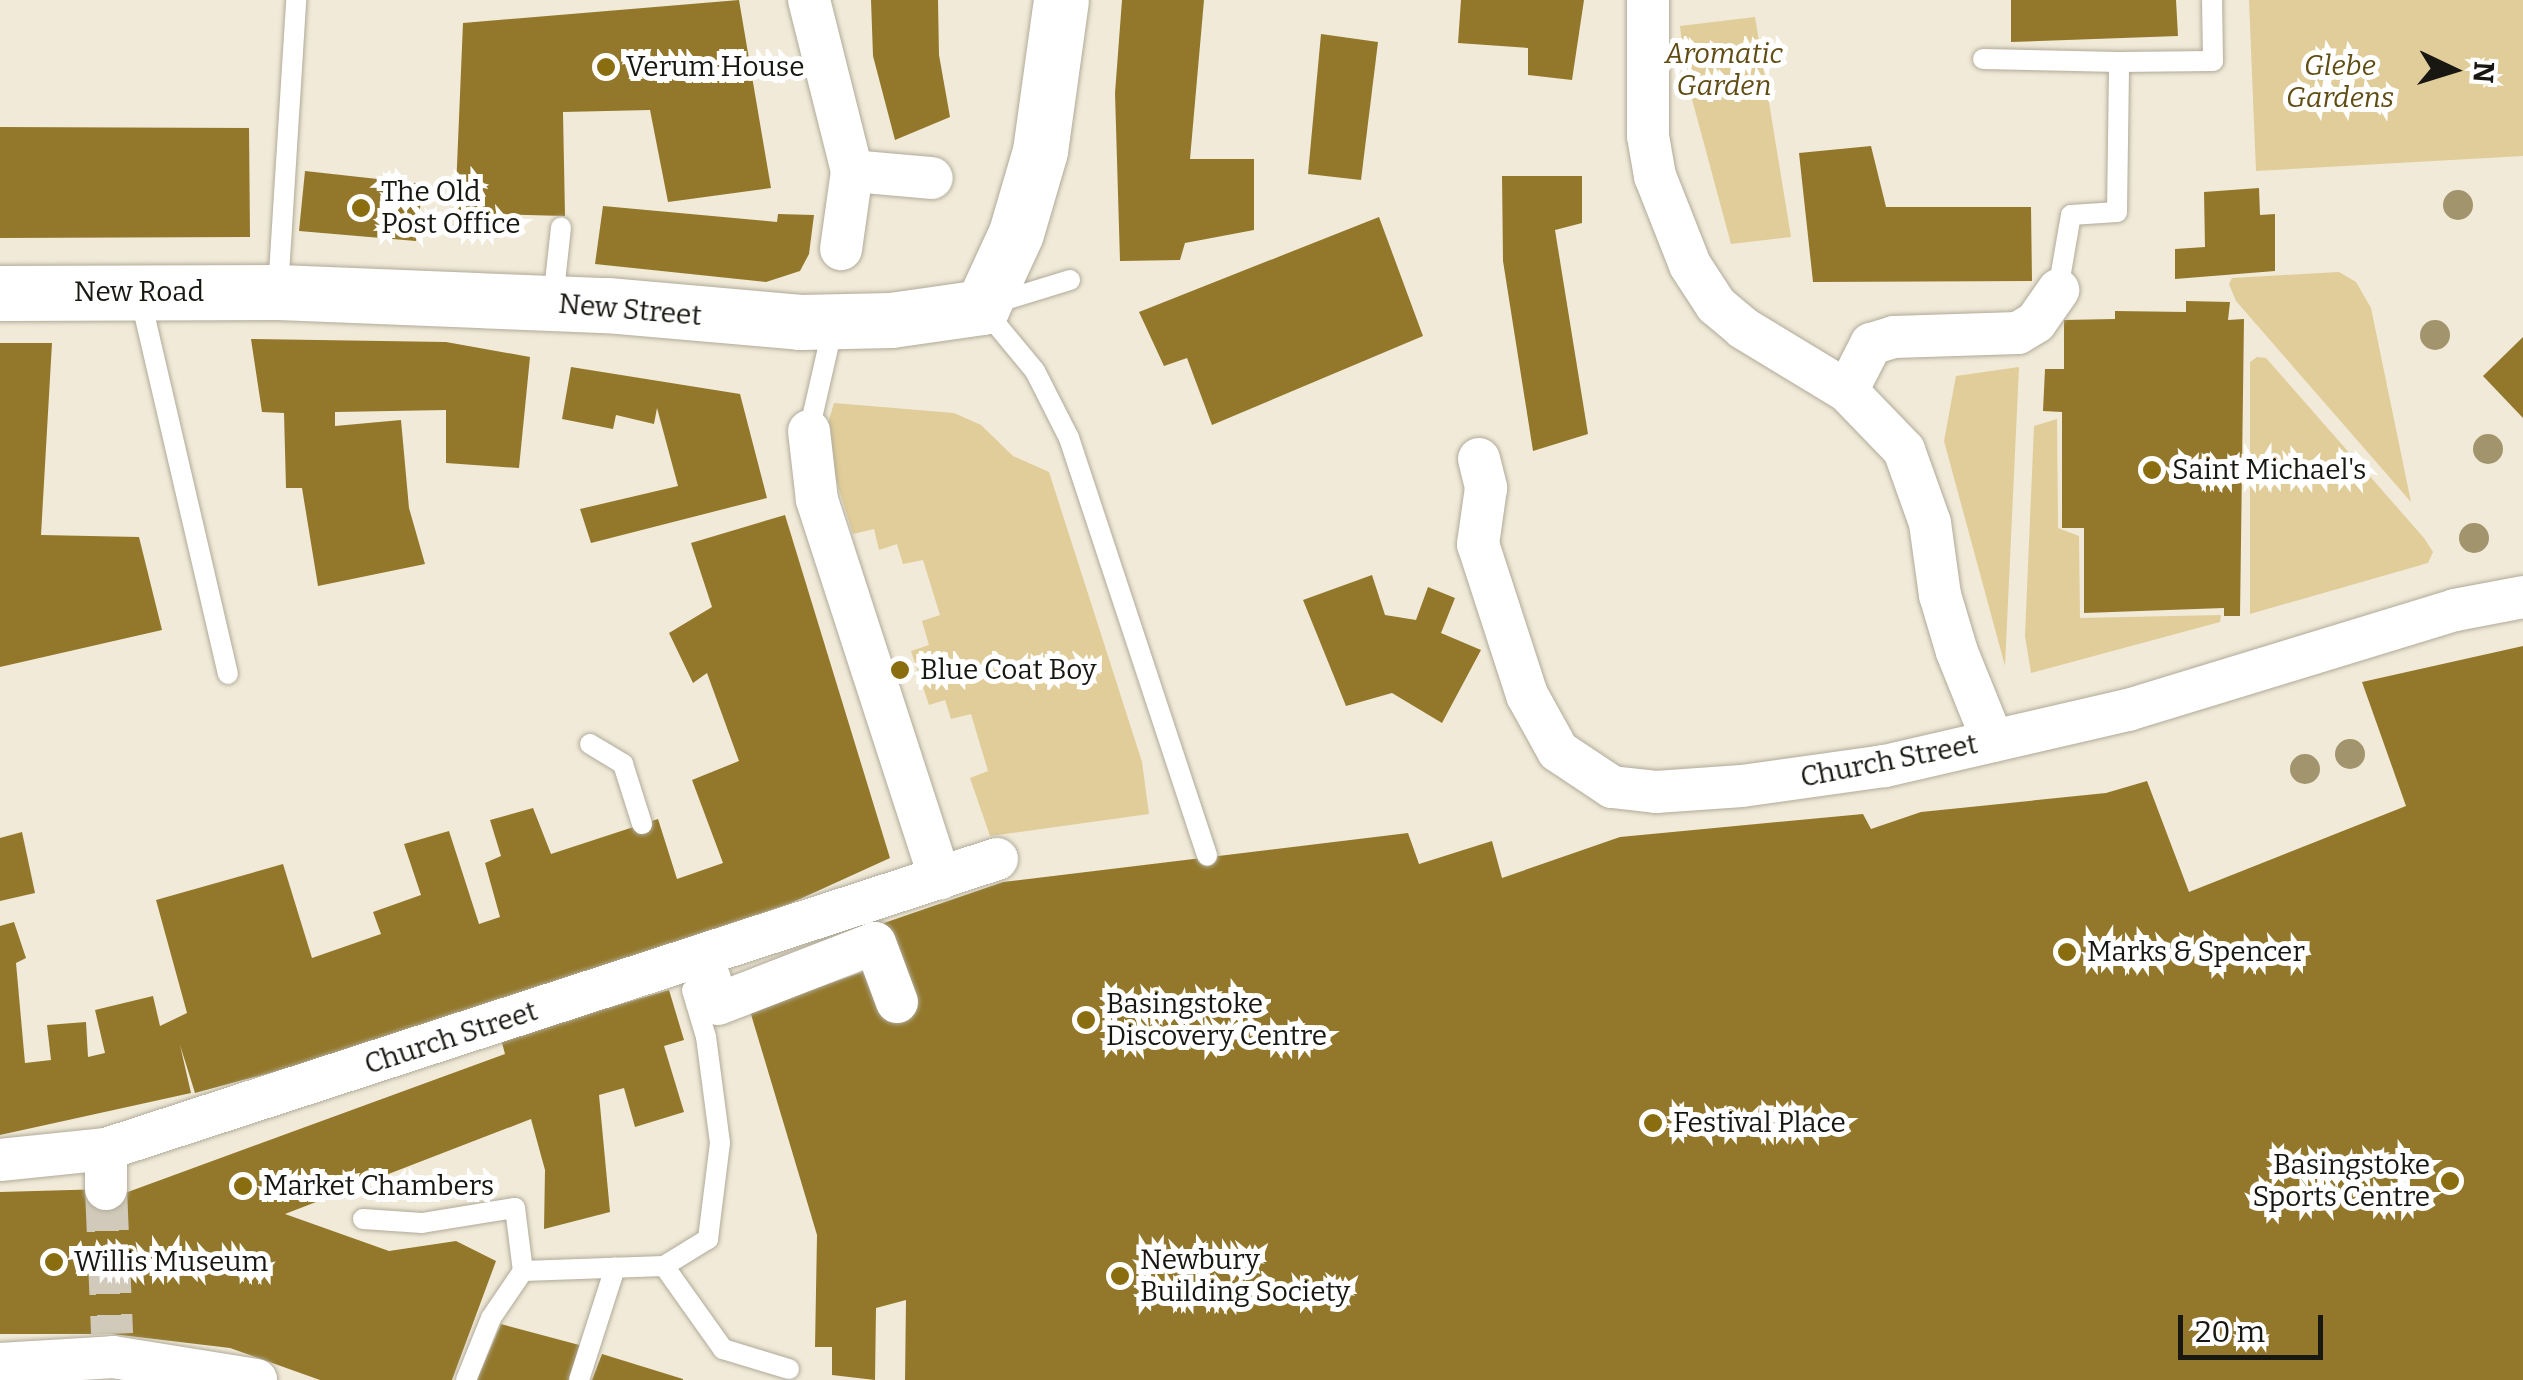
<!DOCTYPE html>
<html>
<head>
<meta charset="utf-8">
<style>
  body { margin:0 }
  #map { position:relative; width:2523px; height:1380px; overflow:hidden; background:#f1ead8; font-family:Bitter,serif }
  div>[style] { position:absolute }
  [style*='--x'] { left:calc(var(--x)*1px); top:calc(var(--y)*1px); width:calc(var(--w)*1px); rotate:calc(var(--a)*1deg) }
  .green>* { inset:0; background:#e1cd99 }
  .building>* { inset:0; background:#93782b }
  .street-tunnel>* { height:42px; margin-top:-21px; transform-origin:0; background:repeating-linear-gradient(90deg,#d1caba 0 42px,transparent 0 63px) }
  .roads { filter:drop-shadow(0 0 2px #b0aa99) drop-shadow(0 0 2px #b0aa99) }
  .lane>* { height:20px; margin:-10px; padding:0 10px; transform-origin:10px; border-radius:10px; background:#fff }
  .street>* { height:42px; margin:-21px; padding:0 21px; transform-origin:21px; border-radius:21px; background:#fff }
  .secondary>* { height:55px; margin:-27.5px; padding:0 27.5px; transform-origin:27.5px; border-radius:27.5px; background:#fff }
  .trees>* { width:30px; height:30px; margin:-15px; border-radius:50%; background:#a2946c }
  .dots>* { width:28px; height:28px; translate:-50% -50%; box-sizing:border-box; border:5px solid #fff; border-radius:50% }
  span { translate:-50% -50%; white-space:nowrap; text-align:center; line-height:1.15; -webkit-text-stroke:10px #fff; paint-order:stroke }
  .park-label { font-size:28px; color:#614d13; font-style:italic }
  .poi-label { font-size:28px; color:#191711 }
  .left { translate:0 -50%; text-align:left }
  .right { translate:-100% -50%; text-align:right }
  .street-label { font-size:28px; color:#191711 }
  .north { position:absolute; left:2403px; top:20px; width:100px; height:100px; -webkit-text-stroke:8px #fff; paint-order:stroke; rotate:94deg; font-size:28px; font-weight:700; line-height:40px; text-align:center; color:#191711 }
  .north::after { content:''; display:block; margin:auto; width:35px; height:45px; background:#191711; clip-path:polygon(50% 0,100% 100%,50% 72%,0 100%) }
  .scale { position:absolute; left:2178px; top:1315px; width:145px; height:45px; box-sizing:border-box; border:5px solid #191711; border-top:0; padding-left:12px; font-size:30px; line-height:35px; white-space:nowrap; color:#191711; -webkit-text-stroke:8px #fff; paint-order:stroke }
</style>
</head>
<body>
<div id="map">
  <div class="green">
    <div style="clip-path:polygon(2249px 0,2523px 0,2523px 156px,2256px 171px)"></div>
    <div style="clip-path:polygon(1755px 17px,1791px 237px,1731px 244px,1685px 73px,1680px 26px)"></div>
    <div style="clip-path:polygon(2339px 272px,2356px 282px,2371px 308px,2411px 502px,2236px 301px,2229px 284px,2232px 278px)"></div>
    <div style="clip-path:polygon(2257px 357px,2266px 358px,2424px 538px,2433px 552px,2428px 563px,2250px 614px,2250px 362px)"></div>
    <div style="clip-path:polygon(2019px 367px,2005px 666px,1944px 441px,1956px 376px)"></div>
    <div style="clip-path:polygon(834px 403px,954px 413px,981px 425px,1013px 456px,1049px 472px,1142px 762px,1149px 814px,990px 836px,970px 778px,988px 771px,971px 714px,951px 719px,945px 700px,929px 705px,911px 651px,929px 645px,922px 621px,940px 615px,923px 560px,903px 564px,897px 544px,879px 550px,874px 529px,853px 534px,829px 457px,826px 430px)"></div>
    <div style="clip-path:polygon(2057px 419px,2058px 528px,2079px 536px,2080px 618px,2221px 615px,2220px 622px,2031px 673px,2025px 636px,2034px 426px)"></div>
  </div>
  <div class="building">
    <div style="clip-path:polygon(739px 0,771px 188px,668px 202px,650px 110px,563px 112px,565px 216px,455px 213px,463px 23px)"></div>
    <div style="clip-path:polygon(871px 0,938px 0,939px 55px,950px 117px,895px 140px,873px 56px)"></div>
    <div style="clip-path:polygon(1122px 0,1204px 0,1190px 159px,1254px 159px,1254px 230px,1185px 243px,1180px 260px,1120px 261px,1115px 93px)"></div>
    <div style="clip-path:polygon(1461px 0,1584px 0,1572px 80px,1528px 75px,1528px 48px,1458px 43px)"></div>
    <div style="clip-path:polygon(2011px 0,2176px 0,2178px 36px,2011px 42px)"></div>
    <div style="clip-path:polygon(1321px 34px,1378px 42px,1361px 180px,1308px 174px)"></div>
    <div style="clip-path:polygon(0 127px,249px 128px,250px 237px,0 238px)"></div>
    <div style="clip-path:polygon(1871px 146px,1886px 207px,2031px 207px,2032px 281px,1813px 282px,1799px 153px)"></div>
    <div style="clip-path:polygon(305px 171px,423px 184px,416px 241px,299px 231px)"></div>
    <div style="clip-path:polygon(1502px 176px,1582px 176px,1582px 223px,1555px 230px,1588px 434px,1533px 451px,1503px 261px)"></div>
    <div style="clip-path:polygon(2259px 188px,2260px 215px,2275px 214px,2275px 271px,2175px 279px,2175px 249px,2205px 247px,2204px 192px)"></div>
    <div style="clip-path:polygon(603px 206px,777px 222px,778px 214px,814px 215px,809px 254px,800px 271px,766px 282px,595px 264px)"></div>
    <div style="clip-path:polygon(1379px 217px,1423px 336px,1212px 425px,1187px 358px,1164px 366px,1139px 312px)"></div>
    <div style="clip-path:polygon(2186px 301px,2230px 302px,2228px 320px,2244px 319px,2240px 616px,2224px 616px,2224px 608px,2084px 613px,2084px 528px,2062px 528px,2062px 412px,2043px 411px,2045px 369px,2064px 369px,2064px 320px,2115px 319px,2115px 311px,2186px 312px)"></div>
    <div style="clip-path:polygon(2523px 337px,2523px 418px,2483px 376px)"></div>
    <div style="clip-path:polygon(251px 339px,446px 342px,530px 357px,519px 468px,446px 463px,446px 410px,335px 412px,335px 426px,401px 420px,409px 508px,425px 564px,318px 586px,302px 488px,286px 488px,284px 413px,262px 412px)"></div>
    <div style="clip-path:polygon(0 343px,52px 343px,41px 535px,139px 537px,162px 630px,0 667px)"></div>
    <div style="clip-path:polygon(571px 367px,740px 394px,767px 498px,591px 543px,580px 509px,678px 486px,657px 408px,654px 424px,616px 415px,613px 429px,562px 419px)"></div>
    <div style="clip-path:polygon(785px 515px,890px 858px,789px 904px,344px 1053px,195px 1093px,180px 1045px,191px 1093px,0 1135px,0 926px,14px 922px,26px 958px,16px 963px,25px 1063px,51px 1060px,47px 1025px,86px 1022px,88px 1057px,105px 1053px,95px 1010px,153px 996px,160px 1026px,187px 1013px,156px 900px,283px 864px,312px 958px,381px 934px,373px 912px,421px 895px,404px 844px,449px 831px,479px 924px,500px 917px,485px 863px,501px 856px,490px 820px,533px 808px,551px 854px,658px 819px,677px 879px,723px 863px,692px 780px,739px 761px,707px 673px,693px 683px,669px 633px,712px 607px,691px 543px)"></div>
    <div style="clip-path:polygon(1372px 575px,1385px 615px,1416px 620px,1428px 587px,1455px 598px,1441px 633px,1481px 650px,1442px 723px,1392px 693px,1346px 706px,1303px 600px)"></div>
    <div style="clip-path:polygon(2523px 646px,2523px 1380px,905px 1380px,906px 1300px,876px 1308px,875px 1380px,832px 1375px,832px 1347px,815px 1347px,817px 1235px,750px 1011px,900px 959px,884px 923px,1003px 882px,1408px 833px,1419px 864px,1492px 841px,1502px 878px,1620px 837px,1863px 814px,1871px 829px,1921px 812px,2106px 793px,2147px 781px,2189px 892px,2406px 806px,2362px 682px)"></div>
    <div style="clip-path:polygon(22px 832px,35px 893px,0 901px,0 838px)"></div>
    <div style="clip-path:polygon(669px 990px,684px 1040px,664px 1046px,684px 1112px,635px 1127px,624px 1088px,599px 1095px,610px 1212px,544px 1229px,545px 1170px,531px 1119px,285px 1214px,389px 1251px,456px 1241px,496px 1261px,452px 1380px,320px 1380px,230px 1348px,112px 1334px,0 1334px,0 1192px,106px 1189px,106px 1200px,505px 1054px,501px 1039px)"></div>
    <div style="clip-path:polygon(501px 1324px,583px 1346px,570px 1380px,477px 1380px)"></div>
    <div style="clip-path:polygon(602px 1354px,683px 1379px,683px 1380px,592px 1380px)"></div>
  </div>
  <div class="street-tunnel">
    <div style="--x:106;--y:1189;--w:145;--a:87.6"></div>
  </div>
  <div class="roads">
    <div class="lane">
      <div style="--x:1983;--y:59;--w:136;--a:1.3"></div>
      <div style="--x:1070;--y:280;--w:92;--a:162.9"></div>
      <div style="--x:982;--y:307;--w:83;--a:50.4"></div>
      <div style="--x:1035;--y:371;--w:75;--a:63.1"></div>
      <div style="--x:1069;--y:438;--w:440;--a:71.7"></div>
      <div style="--x:278;--y:290;--w:291;--a:-86.4"></div>
      <div style="--x:2058;--y:290;--w:76;--a:-80.2"></div>
      <div style="--x:2071;--y:215;--w:46;--a:-3.7"></div>
      <div style="--x:2117;--y:212;--w:150;--a:-89.2"></div>
      <div style="--x:2119;--y:62;--w:94;--a:-0.6"></div>
      <div style="--x:2213;--y:61;--w:61;--a:-90.9"></div>
      <div style="--x:140;--y:296;--w:388;--a:76.9"></div>
      <div style="--x:553;--y:300;--w:73;--a:-83.7"></div>
      <div style="--x:809;--y:431;--w:108;--a:-77.1"></div>
      <div style="--x:590;--y:744;--w:39;--a:31"></div>
      <div style="--x:623;--y:764;--w:63;--a:72.4"></div>
      <div style="--x:363;--y:1219;--w:59;--a:3.9"></div>
      <div style="--x:422;--y:1223;--w:94;--a:-9.2"></div>
      <div style="--x:515;--y:1208;--w:64;--a:82.8"></div>
      <div style="--x:523;--y:1271;--w:141;--a:-2"></div>
      <div style="--x:664;--y:1266;--w:52;--a:-31.5"></div>
      <div style="--x:708;--y:1239;--w:97;--a:-82.9"></div>
      <div style="--x:720;--y:1143;--w:107;--a:-97.5"></div>
      <div style="--x:706;--y:1037;--w:49;--a:-106.6"></div>
      <div style="--x:664;--y:1266;--w:102;--a:54.6"></div>
      <div style="--x:723;--y:1349;--w:69;--a:16.9"></div>
      <div style="--x:466;--y:1380;--w:67;--a:-68"></div>
      <div style="--x:491;--y:1318;--w:57;--a:-55.8"></div>
      <div style="--x:579;--y:1380;--w:118;--a:-72.2"></div>
    </div>
    <div class="street">
      <div style="--x:809;--y:0;--w:176;--a:75.9"></div>
      <div style="--x:852;--y:171;--w:79;--a:98"></div>
      <div style="--x:1648;--y:0;--w:136;--a:90"></div>
      <div style="--x:1648;--y:136;--w:41;--a:80.1"></div>
      <div style="--x:1655;--y:176;--w:96;--a:68.5"></div>
      <div style="--x:1690;--y:265;--w:48;--a:57"></div>
      <div style="--x:1716;--y:305;--w:35;--a:40"></div>
      <div style="--x:1743;--y:328;--w:122;--a:31.2"></div>
      <div style="--x:1847;--y:391;--w:82;--a:46"></div>
      <div style="--x:1904;--y:450;--w:77;--a:70.4"></div>
      <div style="--x:1930;--y:523;--w:73;--a:82.1"></div>
      <div style="--x:1940;--y:595;--w:59;--a:73.4"></div>
      <div style="--x:1957;--y:652;--w:96;--a:68"></div>
      <div style="--x:852;--y:171;--w:80;--a:5"></div>
      <div style="--x:1847;--y:391;--w:53;--a:-62.9"></div>
      <div style="--x:1871;--y:344;--w:24;--a:-17"></div>
      <div style="--x:1894;--y:337;--w:124;--a:-1.8"></div>
      <div style="--x:2018;--y:333;--w:21;--a:-31"></div>
      <div style="--x:2036;--y:322;--w:39;--a:-55"></div>
      <div style="--x:809;--y:431;--w:69;--a:83.4"></div>
      <div style="--x:817;--y:500;--w:398;--a:72"></div>
      <div style="--x:1479;--y:459;--w:30;--a:76"></div>
      <div style="--x:1486;--y:488;--w:57;--a:98.1"></div>
      <div style="--x:1478;--y:544;--w:159;--a:72"></div>
      <div style="--x:1527;--y:695;--w:64;--a:61"></div>
      <div style="--x:1558;--y:751;--w:65;--a:33.7"></div>
      <div style="--x:1612;--y:787;--w:44;--a:6.5"></div>
      <div style="--x:1656;--y:792;--w:86;--a:-4"></div>
      <div style="--x:1742;--y:786;--w:144;--a:-8"></div>
      <div style="--x:1885;--y:766;--w:249;--a:-13"></div>
      <div style="--x:2128;--y:710;--w:342;--a:-17"></div>
      <div style="--x:2455;--y:610;--w:69;--a:-10.8"></div>
      <div style="--x:703;--y:959;--w:47;--a:71.6"></div>
      <div style="--x:718;--y:1004;--w:168;--a:-21.2"></div>
      <div style="--x:875;--y:943;--w:63;--a:69.6"></div>
      <div style="--x:106;--y:1149;--w:40;--a:90"></div>
      <div style="--x:0;--y:1160;--w:107;--a:-5.9"></div>
      <div style="--x:106;--y:1149;--w:937;--a:-18.03"></div>
      <div style="--x:0;--y:1364;--w:113;--a:-3.5"></div>
      <div style="--x:113;--y:1357;--w:145;--a:9.1"></div>
    </div>
    <div class="secondary">
      <div style="--x:0;--y:293;--w:278;--a:-0.2"></div>
      <div style="--x:278;--y:292;--w:329;--a:2.3"></div>
      <div style="--x:607;--y:305;--w:194;--a:5"></div>
      <div style="--x:800;--y:322;--w:91;--a:-1.3"></div>
      <div style="--x:891;--y:320;--w:92;--a:-8.1"></div>
      <div style="--x:982;--y:307;--w:81;--a:-65.3"></div>
      <div style="--x:1016;--y:233;--w:85;--a:-73.7"></div>
      <div style="--x:1040;--y:151;--w:152;--a:-82.1"></div>
    </div>
  </div>
  <div class="trees">
    <div style="left:2458px;top:205px"></div>
    <div style="left:2435px;top:335px"></div>
    <div style="left:2488px;top:449px"></div>
    <div style="left:2474px;top:538px"></div>
    <div style="left:2350px;top:754px"></div>
    <div style="left:2305px;top:769px"></div>
  </div>
  <div class="dots">
    <div style="left:606px;top:67px;background:#8a6d0e"></div>
    <div style="left:361px;top:208px;background:#8a6d0e"></div>
    <div style="left:2152px;top:470px;background:#8a6d0e"></div>
    <div style="left:900px;top:670px;background:#8a6d0e"></div>
    <div style="left:2067px;top:952px;background:#8a6d0e"></div>
    <div style="left:1086px;top:1020px;background:#8a6d0e"></div>
    <div style="left:1653px;top:1123px;background:#8a6d0e"></div>
    <div style="left:2450px;top:1181px;background:#8a6d0e"></div>
    <div style="left:243px;top:1186px;background:#8a6d0e"></div>
    <div style="left:54px;top:1262px;background:#8a6d0e"></div>
    <div style="left:1120px;top:1276px;background:#8a6d0e"></div>
  </div>
  <div class="park-label">
    <span style="left:1724px;top:70px">Aromatic<br>Garden</span>
    <span style="left:2340px;top:82px">Glebe<br>Gardens</span>
  </div>
  <div class="poi-label">
    <span class="left" style="left:626px;top:67px">Verum House</span>
    <span class="left" style="left:381px;top:208px">The Old<br>Post Office</span>
    <span class="left" style="left:2172px;top:470px">Saint Michael's</span>
    <span class="left" style="left:920px;top:670px">Blue Coat Boy</span>
    <span class="left" style="left:2087px;top:952px">Marks &amp; Spencer</span>
    <span class="left" style="left:1106px;top:1020px">Basingstoke<br>Discovery Centre</span>
    <span class="left" style="left:1673px;top:1123px">Festival Place</span>
    <span class="right" style="left:2430px;top:1181px">Basingstoke<br>Sports Centre</span>
    <span class="left" style="left:263px;top:1186px">Market Chambers</span>
    <span class="left" style="left:1140px;top:1276px">Newbury<br>Building Society</span>
    <span class="left" style="left:74px;top:1262px">Willis Museum</span>
  </div>
  <div class="street-label">
    <span style="left:139px;top:292px">New Road</span>
    <span style="left:630px;top:310px;rotate:5deg">New Street</span>
    <span style="left:1889px;top:761px;rotate:-11deg">Church Street</span>
    <span style="left:451px;top:1038px;rotate:-18deg">Church Street</span>
  </div>
  <div class="north">N</div>
  <div class="scale">20 m</div>
</div>
</body>
</html>
